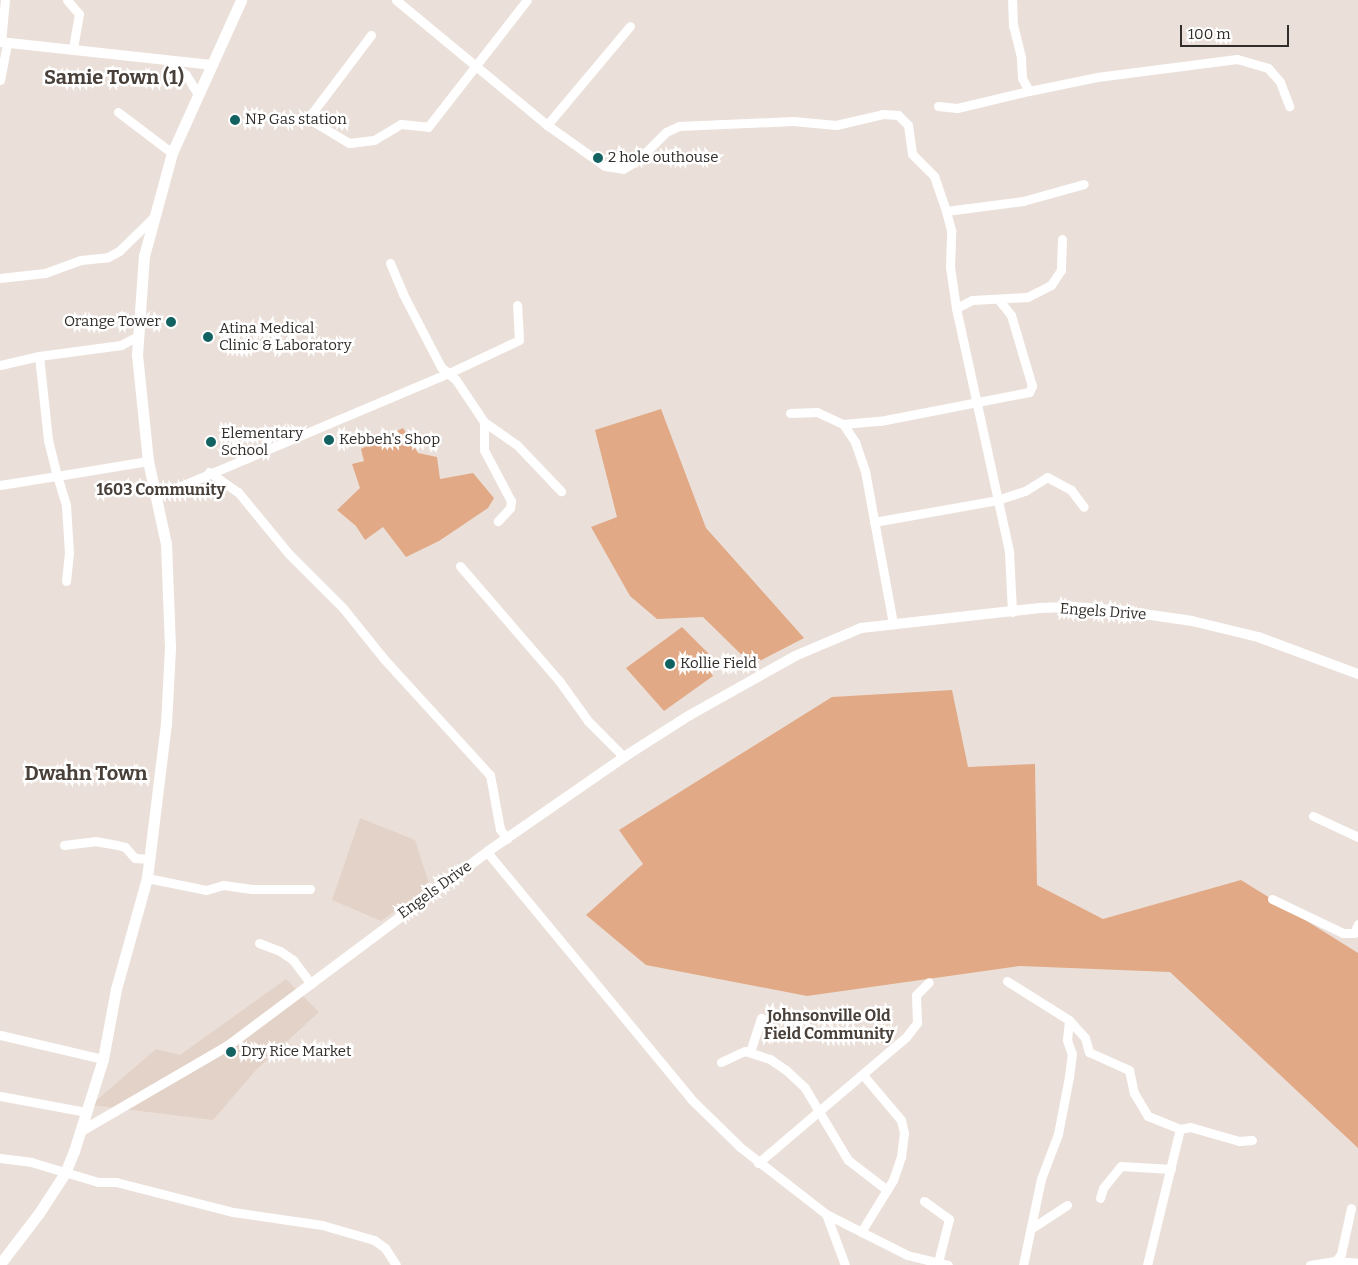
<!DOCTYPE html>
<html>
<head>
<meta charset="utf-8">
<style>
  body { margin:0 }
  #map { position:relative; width:1358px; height:1265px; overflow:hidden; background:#ebe0d9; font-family:Bitter,serif }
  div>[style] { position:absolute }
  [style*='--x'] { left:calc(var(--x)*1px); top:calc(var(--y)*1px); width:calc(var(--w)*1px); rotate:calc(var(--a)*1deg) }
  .built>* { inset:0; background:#e3d2c7 }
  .green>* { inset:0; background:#e1a985 }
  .minor>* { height:9px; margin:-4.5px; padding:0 4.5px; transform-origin:4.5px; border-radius:4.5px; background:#fff }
  .tertiary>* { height:10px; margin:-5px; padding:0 5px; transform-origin:5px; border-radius:5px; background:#fff }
  .secondary>* { height:11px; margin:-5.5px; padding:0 5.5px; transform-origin:5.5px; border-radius:5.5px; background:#fff }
  .dots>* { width:14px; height:14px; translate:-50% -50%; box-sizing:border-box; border:2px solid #fff; border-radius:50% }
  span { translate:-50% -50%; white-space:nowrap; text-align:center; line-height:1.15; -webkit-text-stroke:5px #fff; paint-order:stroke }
  .poi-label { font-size:15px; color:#312d2b }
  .left { translate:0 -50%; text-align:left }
  .right { translate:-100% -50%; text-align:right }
  .street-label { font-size:15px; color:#312d2b }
  .neighbourhood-label { font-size:16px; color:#49403a; font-weight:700 }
  .district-label { font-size:20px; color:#49403a; font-weight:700 }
  .scale { position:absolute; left:1180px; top:25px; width:109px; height:22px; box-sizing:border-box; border:2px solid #312d2b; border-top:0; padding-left:6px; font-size:15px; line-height:18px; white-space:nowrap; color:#312d2b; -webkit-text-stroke:4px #fff; paint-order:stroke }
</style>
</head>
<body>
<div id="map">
  <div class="built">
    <div style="clip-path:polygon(360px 818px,415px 840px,430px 886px,381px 921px,332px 900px)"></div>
    <div style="clip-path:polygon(286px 979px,319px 1012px,256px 1070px,213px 1120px,91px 1105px,156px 1049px,180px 1055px)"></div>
  </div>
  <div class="green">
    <div style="clip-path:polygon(661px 409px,706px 528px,804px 638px,752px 665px,703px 617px,657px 619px,630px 596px,591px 527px,617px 517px,595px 430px)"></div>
    <div style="clip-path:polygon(403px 428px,418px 453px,437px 457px,440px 479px,473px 473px,494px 498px,488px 508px,439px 541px,406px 557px,383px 527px,365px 540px,356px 526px,337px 510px,360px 488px,352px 464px,364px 461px,361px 449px)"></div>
    <div style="clip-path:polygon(682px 627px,708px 653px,713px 676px,664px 711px,626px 668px)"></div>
    <div style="clip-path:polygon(952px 690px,968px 767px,1035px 764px,1037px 885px,1103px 919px,1241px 880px,1358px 953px,1358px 1148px,1170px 972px,1020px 966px,807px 996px,646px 965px,586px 915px,643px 864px,619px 830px,832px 697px)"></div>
  </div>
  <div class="minor">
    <div style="--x:67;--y:0;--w:18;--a:49"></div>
    <div style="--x:79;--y:14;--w:35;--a:100"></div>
    <div style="--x:396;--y:0;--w:196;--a:39.6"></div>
    <div style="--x:547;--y:125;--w:71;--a:35.3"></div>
    <div style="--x:605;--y:166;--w:18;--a:9"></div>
    <div style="--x:623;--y:169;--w:17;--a:-31"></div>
    <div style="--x:638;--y:160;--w:40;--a:-45"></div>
    <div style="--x:666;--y:132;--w:14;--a:-25"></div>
    <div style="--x:679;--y:126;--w:114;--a:-2.5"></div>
    <div style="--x:793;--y:121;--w:43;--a:5.3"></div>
    <div style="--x:836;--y:125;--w:48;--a:-13.2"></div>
    <div style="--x:883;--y:114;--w:15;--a:4"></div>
    <div style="--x:898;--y:115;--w:14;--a:45"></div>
    <div style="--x:908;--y:125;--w:29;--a:82"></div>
    <div style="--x:912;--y:154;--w:31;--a:45"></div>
    <div style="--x:934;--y:176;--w:37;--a:71"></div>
    <div style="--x:371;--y:35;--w:98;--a:127.1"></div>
    <div style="--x:312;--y:113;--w:9;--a:77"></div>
    <div style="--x:314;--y:122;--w:41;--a:31"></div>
    <div style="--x:349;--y:143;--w:25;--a:-7"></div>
    <div style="--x:374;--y:140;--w:31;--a:-31"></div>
    <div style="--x:401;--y:124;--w:27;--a:6"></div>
    <div style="--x:428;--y:127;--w:161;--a:-52.1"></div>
    <div style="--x:1;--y:42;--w:42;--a:-84.6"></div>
    <div style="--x:165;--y:59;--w:26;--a:37"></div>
    <div style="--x:186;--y:75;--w:22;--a:58"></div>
    <div style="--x:0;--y:80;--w:38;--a:-79"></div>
    <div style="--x:1029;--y:91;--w:69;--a:-11.6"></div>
    <div style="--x:1097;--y:77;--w:141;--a:-7.3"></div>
    <div style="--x:1237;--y:59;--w:32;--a:16"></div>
    <div style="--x:1268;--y:68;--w:18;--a:49"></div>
    <div style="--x:1280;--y:82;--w:26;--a:69"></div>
    <div style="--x:938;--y:106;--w:19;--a:6"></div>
    <div style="--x:957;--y:108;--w:74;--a:-13.3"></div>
    <div style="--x:1029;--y:91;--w:15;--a:-118"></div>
    <div style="--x:1022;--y:78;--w:21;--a:-93"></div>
    <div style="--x:1021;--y:57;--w:32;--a:-104"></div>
    <div style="--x:1013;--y:26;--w:26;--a:-92"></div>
    <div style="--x:118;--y:112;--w:68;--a:37.2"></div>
    <div style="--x:547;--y:125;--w:129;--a:-50"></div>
    <div style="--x:1062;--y:239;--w:31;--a:92"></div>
    <div style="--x:1061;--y:270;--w:18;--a:124"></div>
    <div style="--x:1051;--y:285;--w:27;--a:153"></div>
    <div style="--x:1027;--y:297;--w:55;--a:176.9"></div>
    <div style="--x:972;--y:300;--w:18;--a:153"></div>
    <div style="--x:956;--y:308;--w:41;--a:-98.3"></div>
    <div style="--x:950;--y:267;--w:37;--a:-88"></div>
    <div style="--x:951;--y:230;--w:20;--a:-105"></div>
    <div style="--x:946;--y:211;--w:78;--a:-7.4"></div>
    <div style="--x:1023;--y:201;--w:63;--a:-15.6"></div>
    <div style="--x:390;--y:263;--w:34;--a:67"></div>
    <div style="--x:403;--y:294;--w:82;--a:62.5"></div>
    <div style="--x:441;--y:367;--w:20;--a:41"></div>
    <div style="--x:456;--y:380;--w:50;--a:56.3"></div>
    <div style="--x:484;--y:422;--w:40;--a:34.9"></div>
    <div style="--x:517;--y:445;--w:64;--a:46.3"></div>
    <div style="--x:0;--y:278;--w:45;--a:-6.3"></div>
    <div style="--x:45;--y:273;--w:38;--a:-20"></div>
    <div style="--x:81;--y:260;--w:27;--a:-6"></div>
    <div style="--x:108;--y:257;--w:13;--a:-29"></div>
    <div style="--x:119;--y:251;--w:49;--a:-44.2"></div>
    <div style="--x:956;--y:308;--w:250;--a:77.7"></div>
    <div style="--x:1009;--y:552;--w:60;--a:87.1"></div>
    <div style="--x:0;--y:365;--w:40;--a:-13"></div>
    <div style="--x:790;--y:413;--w:27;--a:-2"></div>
    <div style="--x:817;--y:412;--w:29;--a:25"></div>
    <div style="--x:843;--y:424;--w:37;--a:-5"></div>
    <div style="--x:880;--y:421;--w:152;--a:-11"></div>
    <div style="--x:1029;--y:392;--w:7;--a:-63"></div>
    <div style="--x:1032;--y:386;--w:74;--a:-106.5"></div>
    <div style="--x:1011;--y:315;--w:19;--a:-129"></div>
    <div style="--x:484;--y:422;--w:28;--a:90"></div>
    <div style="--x:484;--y:450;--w:58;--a:62.1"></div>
    <div style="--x:511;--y:501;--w:7;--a:98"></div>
    <div style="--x:510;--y:508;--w:18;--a:133"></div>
    <div style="--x:843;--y:424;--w:22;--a:56"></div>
    <div style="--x:855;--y:442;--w:31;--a:71"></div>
    <div style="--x:865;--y:471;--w:156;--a:79.6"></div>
    <div style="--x:209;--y:472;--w:35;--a:35"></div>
    <div style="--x:238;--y:492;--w:80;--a:50.6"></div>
    <div style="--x:289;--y:554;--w:76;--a:45"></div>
    <div style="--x:343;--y:608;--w:65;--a:51.2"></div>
    <div style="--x:384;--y:659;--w:157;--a:47.6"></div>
    <div style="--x:490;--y:775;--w:55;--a:79.5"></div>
    <div style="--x:500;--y:829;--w:12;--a:55"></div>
    <div style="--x:0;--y:485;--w:58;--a:-9"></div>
    <div style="--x:57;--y:476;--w:37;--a:-104"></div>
    <div style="--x:48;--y:440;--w:84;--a:-96.1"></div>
    <div style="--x:39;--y:356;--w:83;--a:-7.6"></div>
    <div style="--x:121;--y:345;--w:19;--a:-28"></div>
    <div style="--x:155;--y:497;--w:319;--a:-22.9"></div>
    <div style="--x:449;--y:373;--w:77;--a:-25.2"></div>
    <div style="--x:519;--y:340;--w:35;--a:-93"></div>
    <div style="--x:874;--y:522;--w:125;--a:-10.1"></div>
    <div style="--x:997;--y:500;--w:29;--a:-18"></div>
    <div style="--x:1025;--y:491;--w:26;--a:-32"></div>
    <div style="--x:1047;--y:477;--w:27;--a:28"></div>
    <div style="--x:1071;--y:490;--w:21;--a:53"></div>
    <div style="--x:460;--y:566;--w:153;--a:49.2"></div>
    <div style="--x:560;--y:682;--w:48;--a:54.3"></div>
    <div style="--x:588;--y:721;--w:51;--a:45"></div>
    <div style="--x:66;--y:581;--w:28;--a:-84"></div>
    <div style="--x:69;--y:553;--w:48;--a:-93.6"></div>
    <div style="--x:66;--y:505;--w:30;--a:-107"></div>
    <div style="--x:57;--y:476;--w:92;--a:-9.4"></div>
    <div style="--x:1313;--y:816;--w:50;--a:25"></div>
    <div style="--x:64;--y:845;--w:31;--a:-7"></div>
    <div style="--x:95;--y:841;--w:22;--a:10"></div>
    <div style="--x:117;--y:845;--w:8;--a:14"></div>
    <div style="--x:125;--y:847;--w:15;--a:48"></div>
    <div style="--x:135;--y:858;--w:15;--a:4"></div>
    <div style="--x:487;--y:852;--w:320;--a:50.4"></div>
    <div style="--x:691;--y:1099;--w:69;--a:44.4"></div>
    <div style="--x:740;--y:1147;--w:109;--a:37.9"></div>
    <div style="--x:826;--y:1214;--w:91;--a:26.8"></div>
    <div style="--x:907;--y:1255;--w:42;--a:13.7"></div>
    <div style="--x:147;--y:878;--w:60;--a:11.5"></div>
    <div style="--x:206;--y:890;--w:18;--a:-16"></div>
    <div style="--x:223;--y:885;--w:29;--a:8"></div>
    <div style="--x:252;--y:889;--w:58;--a:0"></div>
    <div style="--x:1272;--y:899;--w:79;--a:25.6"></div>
    <div style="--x:1343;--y:933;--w:11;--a:0"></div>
    <div style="--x:1354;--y:933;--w:10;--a:-66"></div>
    <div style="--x:259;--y:943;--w:22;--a:21"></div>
    <div style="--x:280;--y:951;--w:16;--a:35"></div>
    <div style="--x:293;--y:960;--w:30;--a:53"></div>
    <div style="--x:1007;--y:981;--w:73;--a:32.2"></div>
    <div style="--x:1069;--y:1020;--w:24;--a:48"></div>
    <div style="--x:1085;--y:1038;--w:15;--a:74"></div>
    <div style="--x:1089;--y:1052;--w:44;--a:24.2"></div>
    <div style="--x:1129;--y:1070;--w:24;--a:78"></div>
    <div style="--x:1134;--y:1093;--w:27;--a:59"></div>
    <div style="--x:1148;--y:1116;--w:35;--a:22"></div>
    <div style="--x:1180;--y:1129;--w:10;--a:-11"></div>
    <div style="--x:1190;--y:1127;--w:51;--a:15.9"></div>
    <div style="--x:1239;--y:1141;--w:13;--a:-4"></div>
    <div style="--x:0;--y:1035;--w:106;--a:13.1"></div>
    <div style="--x:750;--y:1052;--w:36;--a:-72"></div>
    <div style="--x:721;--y:1062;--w:26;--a:-25"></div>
    <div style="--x:745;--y:1051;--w:26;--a:18"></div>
    <div style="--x:770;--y:1059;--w:19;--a:35"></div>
    <div style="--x:786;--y:1070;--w:26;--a:43"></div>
    <div style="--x:805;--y:1088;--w:84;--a:59.2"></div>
    <div style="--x:848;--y:1160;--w:49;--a:37.6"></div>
    <div style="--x:0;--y:1096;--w:87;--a:10.5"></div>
    <div style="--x:0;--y:1158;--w:31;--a:7"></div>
    <div style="--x:31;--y:1162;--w:70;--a:16.6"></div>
    <div style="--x:98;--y:1182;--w:18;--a:0"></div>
    <div style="--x:116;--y:1182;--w:121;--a:14.4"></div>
    <div style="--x:233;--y:1212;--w:90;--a:8.3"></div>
    <div style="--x:322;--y:1225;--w:54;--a:16.1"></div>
    <div style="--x:374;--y:1240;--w:14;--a:36"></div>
    <div style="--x:385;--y:1248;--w:20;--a:57"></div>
    <div style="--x:758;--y:1163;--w:194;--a:-40.4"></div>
    <div style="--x:906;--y:1037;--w:18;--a:-52"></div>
    <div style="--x:917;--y:1023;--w:28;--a:-92"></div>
    <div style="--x:916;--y:995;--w:18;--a:-45"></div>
    <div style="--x:1100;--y:1198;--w:10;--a:-73"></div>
    <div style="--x:1103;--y:1188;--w:28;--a:-51"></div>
    <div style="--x:1121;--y:1166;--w:50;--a:3.4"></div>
    <div style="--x:924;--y:1201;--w:31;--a:36"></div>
    <div style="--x:949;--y:1219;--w:44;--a:104.3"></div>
    <div style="--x:826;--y:1214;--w:54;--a:69.6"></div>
    <div style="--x:1032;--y:1228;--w:42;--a:-33.3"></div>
    <div style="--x:861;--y:1232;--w:61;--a:-58.4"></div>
    <div style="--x:893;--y:1180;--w:24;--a:-71"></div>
    <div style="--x:901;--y:1157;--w:24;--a:-83"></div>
    <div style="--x:904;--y:1133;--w:13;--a:-103"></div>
    <div style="--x:901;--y:1120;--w:59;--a:-130.2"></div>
    <div style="--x:1336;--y:1261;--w:22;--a:5"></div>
    <div style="--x:1023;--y:1265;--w:88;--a:-78.2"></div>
    <div style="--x:1041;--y:1179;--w:48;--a:-69.3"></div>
    <div style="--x:1058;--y:1134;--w:58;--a:-79.1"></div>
    <div style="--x:1069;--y:1077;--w:23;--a:-83"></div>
    <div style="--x:1072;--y:1054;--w:15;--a:-110"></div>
    <div style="--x:1067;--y:1040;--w:20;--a:-84"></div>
    <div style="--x:1147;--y:1265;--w:140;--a:-76.4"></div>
    <div style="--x:1310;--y:1265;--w:26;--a:-9"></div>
    <div style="--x:1336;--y:1261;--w:9;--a:-54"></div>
    <div style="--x:1341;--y:1254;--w:47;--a:-77.7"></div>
  </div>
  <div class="tertiary">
    <div style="--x:0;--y:42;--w:212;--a:6.2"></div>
    <div style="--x:80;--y:1132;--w:171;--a:-30.2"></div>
    <div style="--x:228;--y:1046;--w:324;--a:-36.8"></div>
    <div style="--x:487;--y:852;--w:167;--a:-34.7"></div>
    <div style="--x:624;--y:757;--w:78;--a:-32.5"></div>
    <div style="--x:690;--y:715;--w:120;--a:-29.3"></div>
    <div style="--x:795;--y:656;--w:72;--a:-23"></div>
    <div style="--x:861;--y:628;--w:180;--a:-6.4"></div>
    <div style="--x:1040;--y:608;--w:34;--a:-2"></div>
    <div style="--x:1074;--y:607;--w:49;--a:4.7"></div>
    <div style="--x:1123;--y:611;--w:70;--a:8.2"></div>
    <div style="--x:1192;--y:621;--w:68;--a:13.6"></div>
    <div style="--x:1258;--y:637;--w:107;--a:20.3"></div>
  </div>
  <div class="secondary">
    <div style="--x:0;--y:1264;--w:64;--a:-52.6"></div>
    <div style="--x:39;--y:1213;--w:48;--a:-57"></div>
    <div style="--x:65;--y:1173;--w:24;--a:-68"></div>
    <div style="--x:74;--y:1151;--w:96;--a:-72.5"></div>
    <div style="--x:103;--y:1059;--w:71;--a:-79.5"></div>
    <div style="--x:116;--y:989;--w:115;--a:-74.4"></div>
    <div style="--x:147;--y:878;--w:155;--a:-83"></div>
    <div style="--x:166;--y:724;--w:77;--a:-87"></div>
    <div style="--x:170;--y:647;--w:103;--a:-92.2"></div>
    <div style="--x:166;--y:544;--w:85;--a:-102.2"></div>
    <div style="--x:148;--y:461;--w:107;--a:-95.9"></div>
    <div style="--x:137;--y:355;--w:99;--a:-86"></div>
    <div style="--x:144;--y:256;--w:107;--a:-74.8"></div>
    <div style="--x:172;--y:153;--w:168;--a:-65.7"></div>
  </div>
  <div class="dots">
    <div style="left:235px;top:120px;background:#126261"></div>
    <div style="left:598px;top:158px;background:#126261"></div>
    <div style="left:171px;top:322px;background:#126261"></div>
    <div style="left:208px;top:337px;background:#126261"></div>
    <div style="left:329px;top:440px;background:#126261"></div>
    <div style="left:211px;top:442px;background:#126261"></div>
    <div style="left:670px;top:664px;background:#126261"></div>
    <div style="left:231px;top:1052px;background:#126261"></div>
  </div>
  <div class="poi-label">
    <span class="left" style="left:245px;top:120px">NP Gas station</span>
    <span class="left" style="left:608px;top:158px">2 hole outhouse</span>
    <span class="right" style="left:161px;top:322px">Orange Tower</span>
    <span class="left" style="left:219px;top:337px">Atina Medical<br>Clinic &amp; Laboratory</span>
    <span class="left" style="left:221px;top:442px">Elementary<br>School</span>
    <span class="left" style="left:339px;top:440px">Kebbeh's Shop</span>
    <span class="left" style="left:680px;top:664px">Kollie Field</span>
    <span class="left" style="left:241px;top:1052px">Dry Rice Market</span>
  </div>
  <div class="street-label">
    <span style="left:1103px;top:612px;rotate:4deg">Engels Drive</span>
    <span style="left:435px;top:890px;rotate:-36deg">Engels Drive</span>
  </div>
  <div class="neighbourhood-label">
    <span style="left:161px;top:490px">1603 Community</span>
    <span style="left:829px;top:1025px">Johnsonville Old<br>Field Community</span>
  </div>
  <div class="district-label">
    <span style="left:114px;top:77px">Samie Town (1)</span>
    <span style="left:86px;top:773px">Dwahn Town</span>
  </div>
  <div class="scale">100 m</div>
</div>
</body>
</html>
